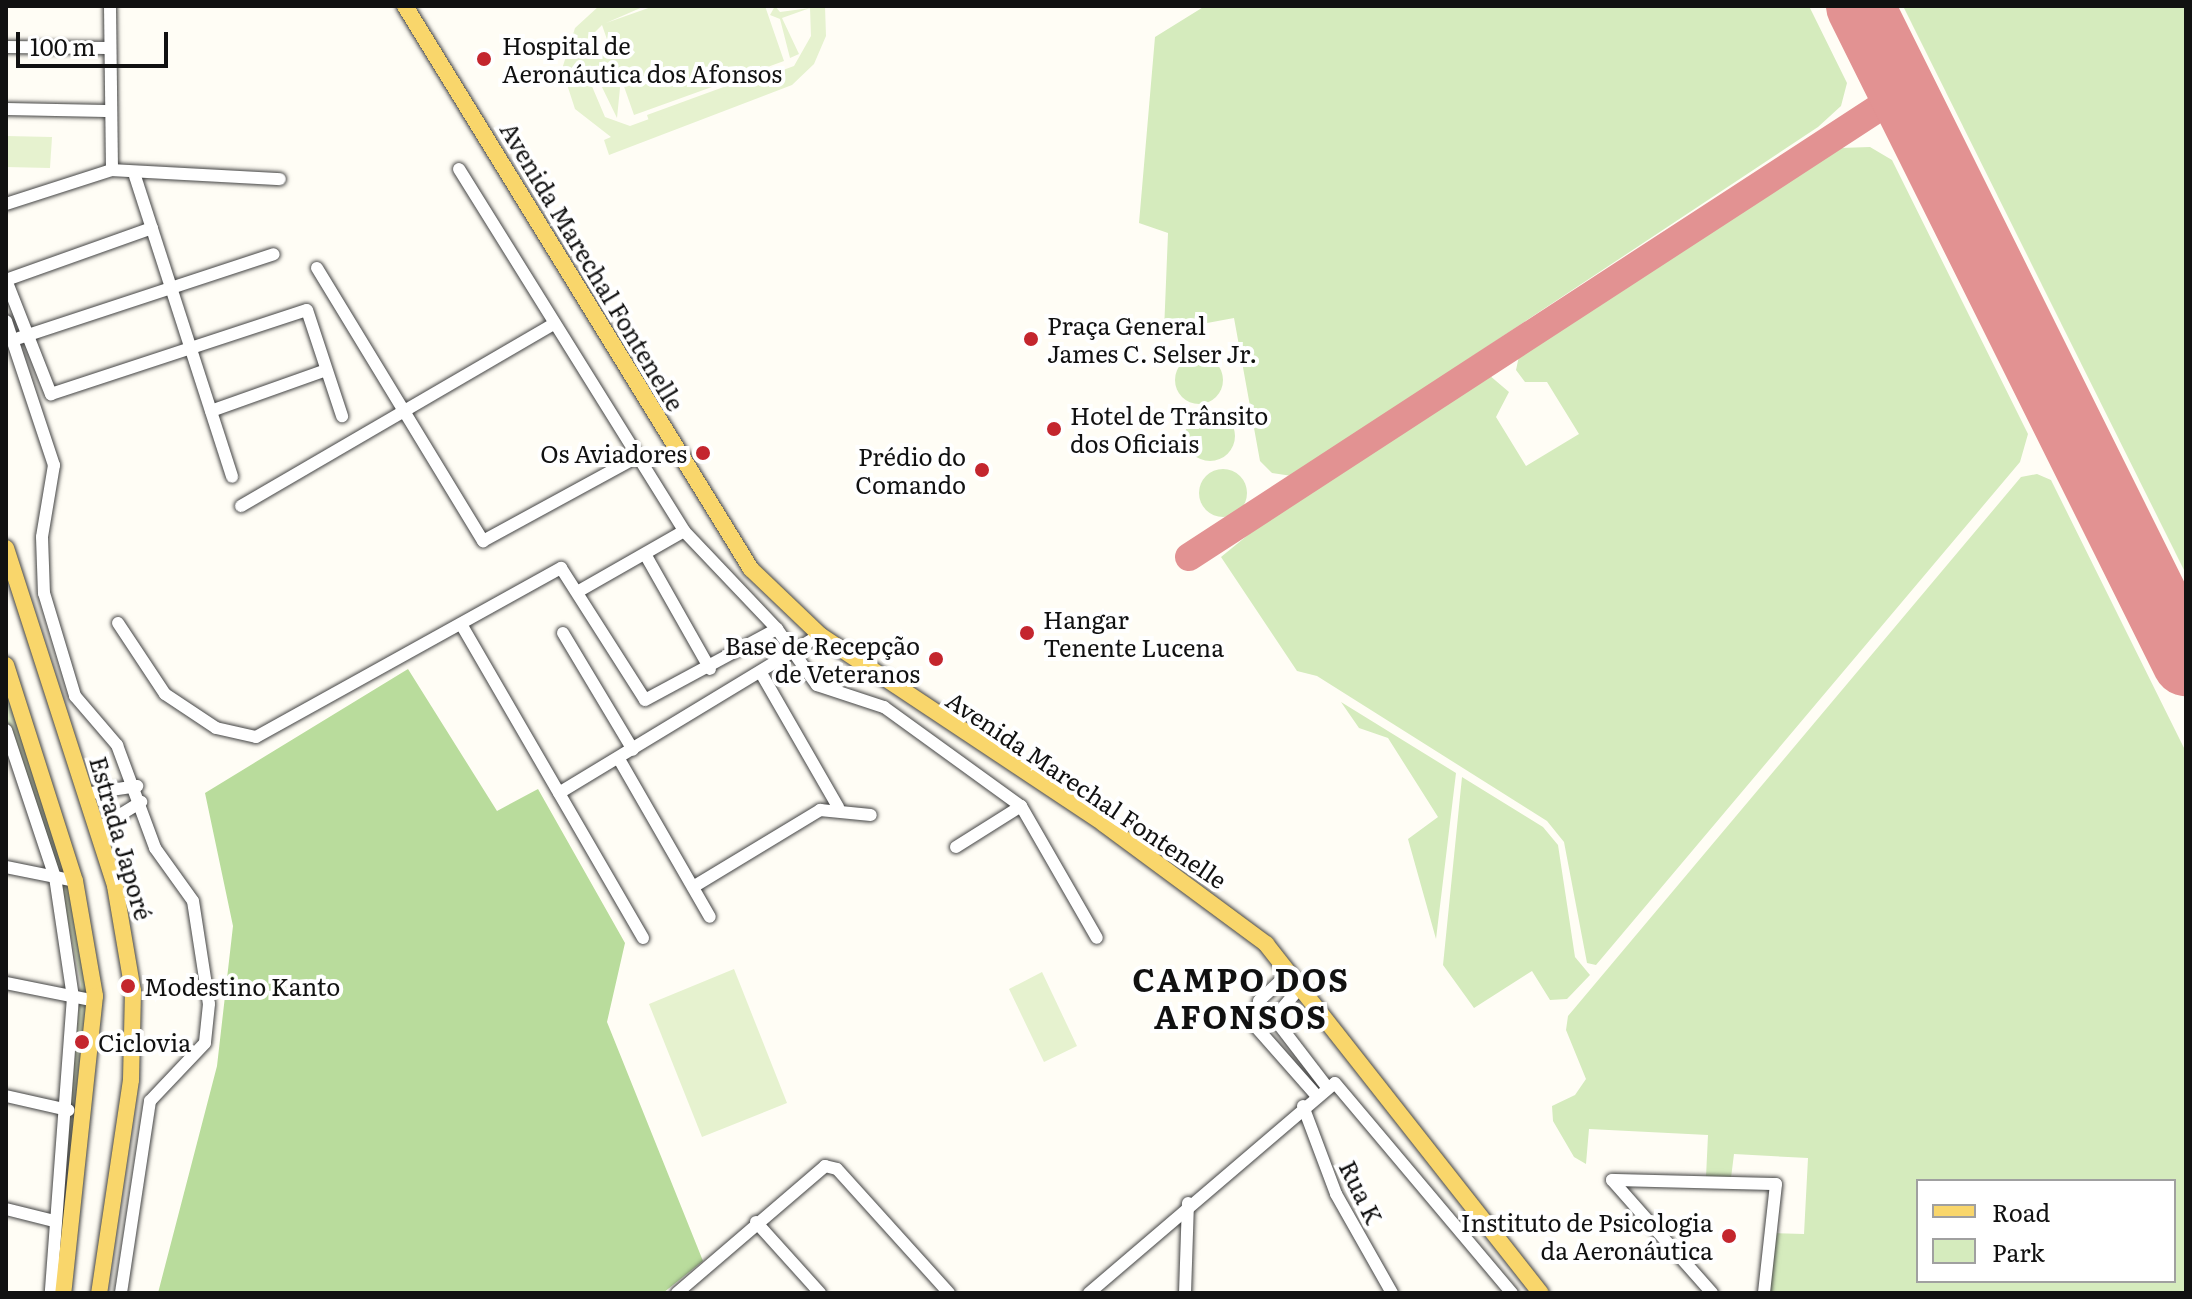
<!DOCTYPE html>
<html>
<head>
<meta charset="utf-8">
<style>
  body { margin:0 }
  #map { position:relative; width:2192px; height:1299px; overflow:hidden; background:#fffdf5; font-family:Literata,serif }
  div>[style] { position:absolute }
  [style*='--x'] { left:calc(var(--x)*1px); top:calc(var(--y)*1px); width:calc(var(--w)*1px); rotate:calc(var(--a)*1deg) }
  .green>* { inset:0; background:#d5ebbd }
  .round { border-radius:50% }
  .forest>* { inset:0; background:#b9dc9c }
  .pitch>* { inset:0; background:#e6f2cf }
  .taxiway>* { height:28px; margin:-14px; padding:0 14px; transform-origin:14px; border-radius:14px; background:#e29292 }
  .runway>* { height:68px; margin:-34px; padding:0 34px; transform-origin:34px; border-radius:34px; background:#e29292 }
  .roads { filter:drop-shadow(0 0 2px #444) drop-shadow(0 0 2px #444) }
  .minor>* { height:12px; margin:-6px; padding:0 6px; transform-origin:6px; border-radius:6px; background:#fff }
  .major>* { height:16px; margin:-8px; padding:0 8px; transform-origin:8px; border-radius:8px; background:#f9d66b }
  .dots>* { width:22px; height:22px; translate:-50% -50%; box-sizing:border-box; border:4px solid #fff; border-radius:50% }
  span { translate:-50% -50%; white-space:nowrap; text-align:center; line-height:1.15; -webkit-text-stroke:8px #fff; paint-order:stroke }
  .poi-label { font-size:24px; color:#111 }
  .left { translate:0 -50%; text-align:left }
  .right { translate:-100% -50%; text-align:right }
  .street-label { font-size:24px; color:#111 }
  .district-label { font-size:32px; color:#111; font-weight:700; letter-spacing:2px }
  .frame { position:absolute; inset:0; border:8px solid #111; pointer-events:none }
  .legend { position:absolute; left:1916px; top:1179px; width:260px; height:104px; box-sizing:border-box; background:#fff; border:2px solid #a0a0a0; margin:0; padding:10px 14px; list-style:none; font-size:24px; color:#111 }
  .legend li { display:flex; align-items:center; gap:16px; height:40px }
  .legend b { width:40px; border:2px solid #a0a0a0 }
  .scale { position:absolute; left:16px; top:32px; width:152px; height:36px; box-sizing:border-box; border:4px solid #111; border-top:0; padding-left:10px; font-size:24px; line-height:28px; white-space:nowrap; color:#111; -webkit-text-stroke:6px #fff; paint-order:stroke }
</style>
</head>
<body>
<div id="map">
  <div class="green">
    <div style="clip-path:polygon(1205px 6px,1809px 6px,1847px 83px,1841px 106px,1818px 127px,1292px 476px,1272px 473px,1260px 461px,1234px 318px,1164px 331px,1168px 233px,1139px 223px,1155px 37px)"></div>
    <div style="clip-path:polygon(1903px 6px,2186px 6px,2186px 574px)"></div>
    <div style="clip-path:polygon(1870px 147px,1892px 160px,2028px 434px,2020px 462px,1596px 965px,1587px 963px,1564px 842px,1547px 821px,1317px 676px,1297px 671px,1221px 557px,1270px 517px,1489px 375px,1509px 392px,1496px 417px,1526px 466px,1579px 434px,1547px 382px,1525px 382px,1516px 370px,1519px 356px,1840px 148px)"></div>
    <div class="round" style="left:1175px;top:356px;width:48px;height:48px"></div>
    <div class="round" style="left:1185px;top:411px;width:50px;height:50px"></div>
    <div class="round" style="left:1199px;top:469px;width:48px;height:48px"></div>
    <div style="clip-path:polygon(evenodd,2037px 474px,2051px 480px,2186px 752px,2186px 1293px,1770px 1293px,1774px 1233px,1804px 1234px,1808px 1158px,1734px 1154px,1731px 1178px,1706px 1177px,1708px 1135px,1589px 1129px,1586px 1164px,1574px 1157px,1553px 1121px,1552px 1106px,1575px 1095px,1586px 1079px,1566px 1030px,1568px 1016px,2021px 477px,2037px 474px,1918px 1181px,2174px 1181px,2174px 1281px,1918px 1281px,1918px 1181px)"></div>
    <div style="clip-path:polygon(1341px 702px,1456px 773px,1436px 939px,1408px 839px,1438px 817px,1388px 738px,1359px 728px)"></div>
    <div style="clip-path:polygon(1462px 777px,1543px 827px,1558px 845px,1575px 957px,1590px 975px,1567px 999px,1550px 1000px,1532px 971px,1474px 1008px,1443px 965px)"></div>
  </div>
  <div class="forest">
    <div style="clip-path:polygon(408px 669px,497px 811px,538px 789px,625px 943px,607px 1022px,703px 1261px,663px 1293px,158px 1293px,217px 1066px,233px 926px,205px 793px)"></div>
  </div>
  <div class="pitch">
    <div style="clip-path:polygon(evenodd,599px 6px,645px 6px,606px 23px,654px 6px,765px 6px,784px 61px,634px 115px,621px 78px,617px 118px,599px 81px,591px 84px,605px 117px,630px 126px,794px 66px,811px 36px,810px 8px,782px 18px,799px 54px,790px 58px,780px 19px,770px 15px,775px 6px,780px 12px,825px 6px,826px 36px,814px 64px,792px 85px,609px 155px,604px 140px,611px 137px,575px 109px,562px 69px,575px 28px,599px 6px,602px 25px,610px 48px,582px 53px,587px 40px,602px 25px)"></div>
    <div style="clip-path:polygon(765px 72px,767px 78px,649px 121px,647px 115px)"></div>
    <div style="clip-path:polygon(6px 136px,52px 137px,50px 168px,6px 167px)"></div>
    <div style="clip-path:polygon(6px 693px,73px 889px,88px 984px,85px 1099px,54px 1293px,81px 984px,62px 893px,6px 716px)"></div>
    <div style="clip-path:polygon(734px 969px,787px 1103px,702px 1137px,649px 1004px)"></div>
    <div style="clip-path:polygon(1042px 972px,1077px 1046px,1044px 1062px,1009px 989px)"></div>
  </div>
  <div class="taxiway">
    <div style="--x:1189;--y:557;--w:852;--a:-33.07"></div>
  </div>
  <div class="runway">
    <div style="--x:1860;--y:6;--w:733;--a:63.57"></div>
  </div>
  <div class="roads">
    <div class="minor">
      <div style="--x:110;--y:6;--w:164;--a:89.3"></div>
      <div style="--x:112;--y:170;--w:168;--a:3.1"></div>
      <div style="--x:6;--y:47;--w:102;--a:0.6"></div>
      <div style="--x:6;--y:109;--w:100;--a:1.1"></div>
      <div style="--x:459;--y:169;--w:426;--a:58.1"></div>
      <div style="--x:684;--y:531;--w:135;--a:46.5"></div>
      <div style="--x:777;--y:629;--w:69;--a:54.5"></div>
      <div style="--x:817;--y:685;--w:71;--a:18.2"></div>
      <div style="--x:884;--y:707;--w:169;--a:35.9"></div>
      <div style="--x:1021;--y:806;--w:152;--a:60.1"></div>
      <div style="--x:135;--y:176;--w:316;--a:72.1"></div>
      <div style="--x:6;--y:204;--w:111;--a:-17.8"></div>
      <div style="--x:317;--y:268;--w:320;--a:58.7"></div>
      <div style="--x:483;--y:541;--w:175;--a:-28.6"></div>
      <div style="--x:6;--y:280;--w:123;--a:68.5"></div>
      <div style="--x:51;--y:394;--w:269;--a:-18.2"></div>
      <div style="--x:307;--y:310;--w:112;--a:71.7"></div>
      <div style="--x:6;--y:280;--w:155;--a:-19.6"></div>
      <div style="--x:6;--y:321;--w:152;--a:71.6"></div>
      <div style="--x:54;--y:465;--w:73;--a:99.5"></div>
      <div style="--x:42;--y:537;--w:56;--a:88"></div>
      <div style="--x:44;--y:593;--w:108;--a:73.2"></div>
      <div style="--x:75;--y:696;--w:65;--a:49.4"></div>
      <div style="--x:117;--y:745;--w:110;--a:69.7"></div>
      <div style="--x:155;--y:848;--w:65;--a:54.4"></div>
      <div style="--x:193;--y:901;--w:104;--a:81.2"></div>
      <div style="--x:209;--y:1004;--w:39;--a:96"></div>
      <div style="--x:205;--y:1043;--w:80;--a:133.5"></div>
      <div style="--x:150;--y:1101;--w:194;--a:98.6"></div>
      <div style="--x:19;--y:338;--w:268;--a:-18.2"></div>
      <div style="--x:211;--y:411;--w:122;--a:-19.6"></div>
      <div style="--x:241;--y:506;--w:360;--a:-30.2"></div>
      <div style="--x:645;--y:554;--w:132;--a:60.5"></div>
      <div style="--x:579;--y:591;--w:121;--a:-29.7"></div>
      <div style="--x:118;--y:623;--w:85;--a:56.5"></div>
      <div style="--x:165;--y:694;--w:61;--a:33.7"></div>
      <div style="--x:216;--y:728;--w:41;--a:12.7"></div>
      <div style="--x:256;--y:737;--w:349;--a:-29"></div>
      <div style="--x:561;--y:568;--w:156;--a:57.5"></div>
      <div style="--x:645;--y:700;--w:150;--a:-28.3"></div>
      <div style="--x:461;--y:624;--w:363;--a:59.9"></div>
      <div style="--x:563;--y:633;--w:136;--a:59.1"></div>
      <div style="--x:761;--y:673;--w:155;--a:60.1"></div>
      <div style="--x:6;--y:730;--w:155;--a:71.6"></div>
      <div style="--x:55;--y:877;--w:121;--a:81.5"></div>
      <div style="--x:73;--y:997;--w:297;--a:94.3"></div>
      <div style="--x:619;--y:759;--w:182;--a:60.1"></div>
      <div style="--x:559;--y:793;--w:305;--a:-31.2"></div>
      <div style="--x:85;--y:794;--w:53;--a:-8.7"></div>
      <div style="--x:97;--y:829;--w:52;--a:-31.5"></div>
      <div style="--x:956;--y:847;--w:77;--a:-32.2"></div>
      <div style="--x:6;--y:867;--w:70;--a:11.5"></div>
      <div style="--x:693;--y:887;--w:149;--a:-31.2"></div>
      <div style="--x:820;--y:810;--w:51;--a:5.6"></div>
      <div style="--x:1290;--y:972;--w:42;--a:136.9"></div>
      <div style="--x:1259;--y:1001;--w:26;--a:97"></div>
      <div style="--x:1256;--y:1027;--w:91;--a:48.6"></div>
      <div style="--x:6;--y:983;--w:91;--a:11.4"></div>
      <div style="--x:1302;--y:985;--w:43;--a:130.3"></div>
      <div style="--x:1274;--y:1018;--w:87;--a:52.5"></div>
      <div style="--x:6;--y:1096;--w:64;--a:12.7"></div>
      <div style="--x:1303;--y:1106;--w:94;--a:69.4"></div>
      <div style="--x:1336;--y:1194;--w:114;--a:60.5"></div>
      <div style="--x:1612;--y:1180;--w:164;--a:1.4"></div>
      <div style="--x:1776;--y:1184;--w:110;--a:96.3"></div>
      <div style="--x:1612;--y:1180;--w:151;--a:48.5"></div>
      <div style="--x:6;--y:1209;--w:49;--a:14"></div>
      <div style="--x:756;--y:1222;--w:96;--a:48"></div>
      <div style="--x:677;--y:1293;--w:195;--a:-40.6"></div>
      <div style="--x:825;--y:1166;--w:12;--a:14"></div>
      <div style="--x:837;--y:1169;--w:167;--a:47.9"></div>
      <div style="--x:1089;--y:1293;--w:323;--a:-40.5"></div>
      <div style="--x:1335;--y:1083;--w:275;--a:49.9"></div>
      <div style="--x:1185;--y:1293;--w:90;--a:-88.1"></div>
    </div>
    <div class="major">
      <div style="--x:405;--y:6;--w:661;--a:58.43"></div>
      <div style="--x:751;--y:569;--w:95;--a:43.7"></div>
      <div style="--x:820;--y:635;--w:341;--a:33.6"></div>
      <div style="--x:1104;--y:824;--w:202;--a:36.5"></div>
      <div style="--x:1266;--y:944;--w:444;--a:51.8"></div>
      <div style="--x:6;--y:548;--w:355;--a:72.1"></div>
      <div style="--x:115;--y:886;--w:107;--a:80.3"></div>
      <div style="--x:133;--y:991;--w:89;--a:91.3"></div>
      <div style="--x:131;--y:1080;--w:215;--a:98.5"></div>
      <div style="--x:6;--y:665;--w:227;--a:72.3"></div>
      <div style="--x:75;--y:881;--w:117;--a:80.1"></div>
      <div style="--x:95;--y:996;--w:299;--a:96.1"></div>
    </div>
  </div>
  <div class="dots">
    <div style="left:484px;top:59px;background:#c4262e"></div>
    <div style="left:1031px;top:339px;background:#c4262e"></div>
    <div style="left:1054px;top:429px;background:#c4262e"></div>
    <div style="left:703px;top:453px;background:#c4262e"></div>
    <div style="left:982px;top:470px;background:#c4262e"></div>
    <div style="left:1027px;top:633px;background:#c4262e"></div>
    <div style="left:936px;top:659px;background:#c4262e"></div>
    <div style="left:128px;top:986px;background:#c4262e"></div>
    <div style="left:82px;top:1042px;background:#c4262e"></div>
    <div style="left:1729px;top:1236px;background:#c4262e"></div>
  </div>
  <div class="poi-label">
    <span class="left" style="left:502px;top:59px">Hospital de<br>Aeronáutica dos Afonsos</span>
    <span class="left" style="left:1047px;top:339px">Praça General<br>James C. Selser Jr.</span>
    <span class="left" style="left:1070px;top:429px">Hotel de Trânsito<br>dos Oficiais</span>
    <span class="right" style="left:687px;top:453px">Os Aviadores</span>
    <span class="right" style="left:966px;top:470px">Prédio do<br>Comando</span>
    <span class="left" style="left:1043px;top:633px">Hangar<br>Tenente Lucena</span>
    <span class="right" style="left:920px;top:659px">Base de Recepção<br>de Veteranos</span>
    <span class="left" style="left:144px;top:986px">Modestino Kanto</span>
    <span class="left" style="left:98px;top:1042px">Ciclovia</span>
    <span class="right" style="left:1713px;top:1236px">Instituto de Psicologia<br>da Aeronáutica</span>
  </div>
  <div class="street-label">
    <span style="left:593px;top:266px;rotate:59deg">Avenida Marechal Fontenelle</span>
    <span style="left:1087px;top:789px;rotate:34deg">Avenida Marechal Fontenelle</span>
    <span style="left:122px;top:838px;rotate:74deg">Estrada Japoré</span>
    <span style="left:1362px;top:1192px;rotate:64deg">Rua K</span>
  </div>
  <div class="district-label">
    <span style="left:1241px;top:997px">CAMPO DOS<br>AFONSOS</span>
  </div>
  <div class="frame"></div>
  <ul class="legend">
  <li><b style="height:10px;background:#f9d66b"></b>Road</li>
  <li><b style="height:22px;background:#d5ebbd"></b>Park</li>
  </ul>
  <div class="scale">100 m</div>
</div>
</body>
</html>
